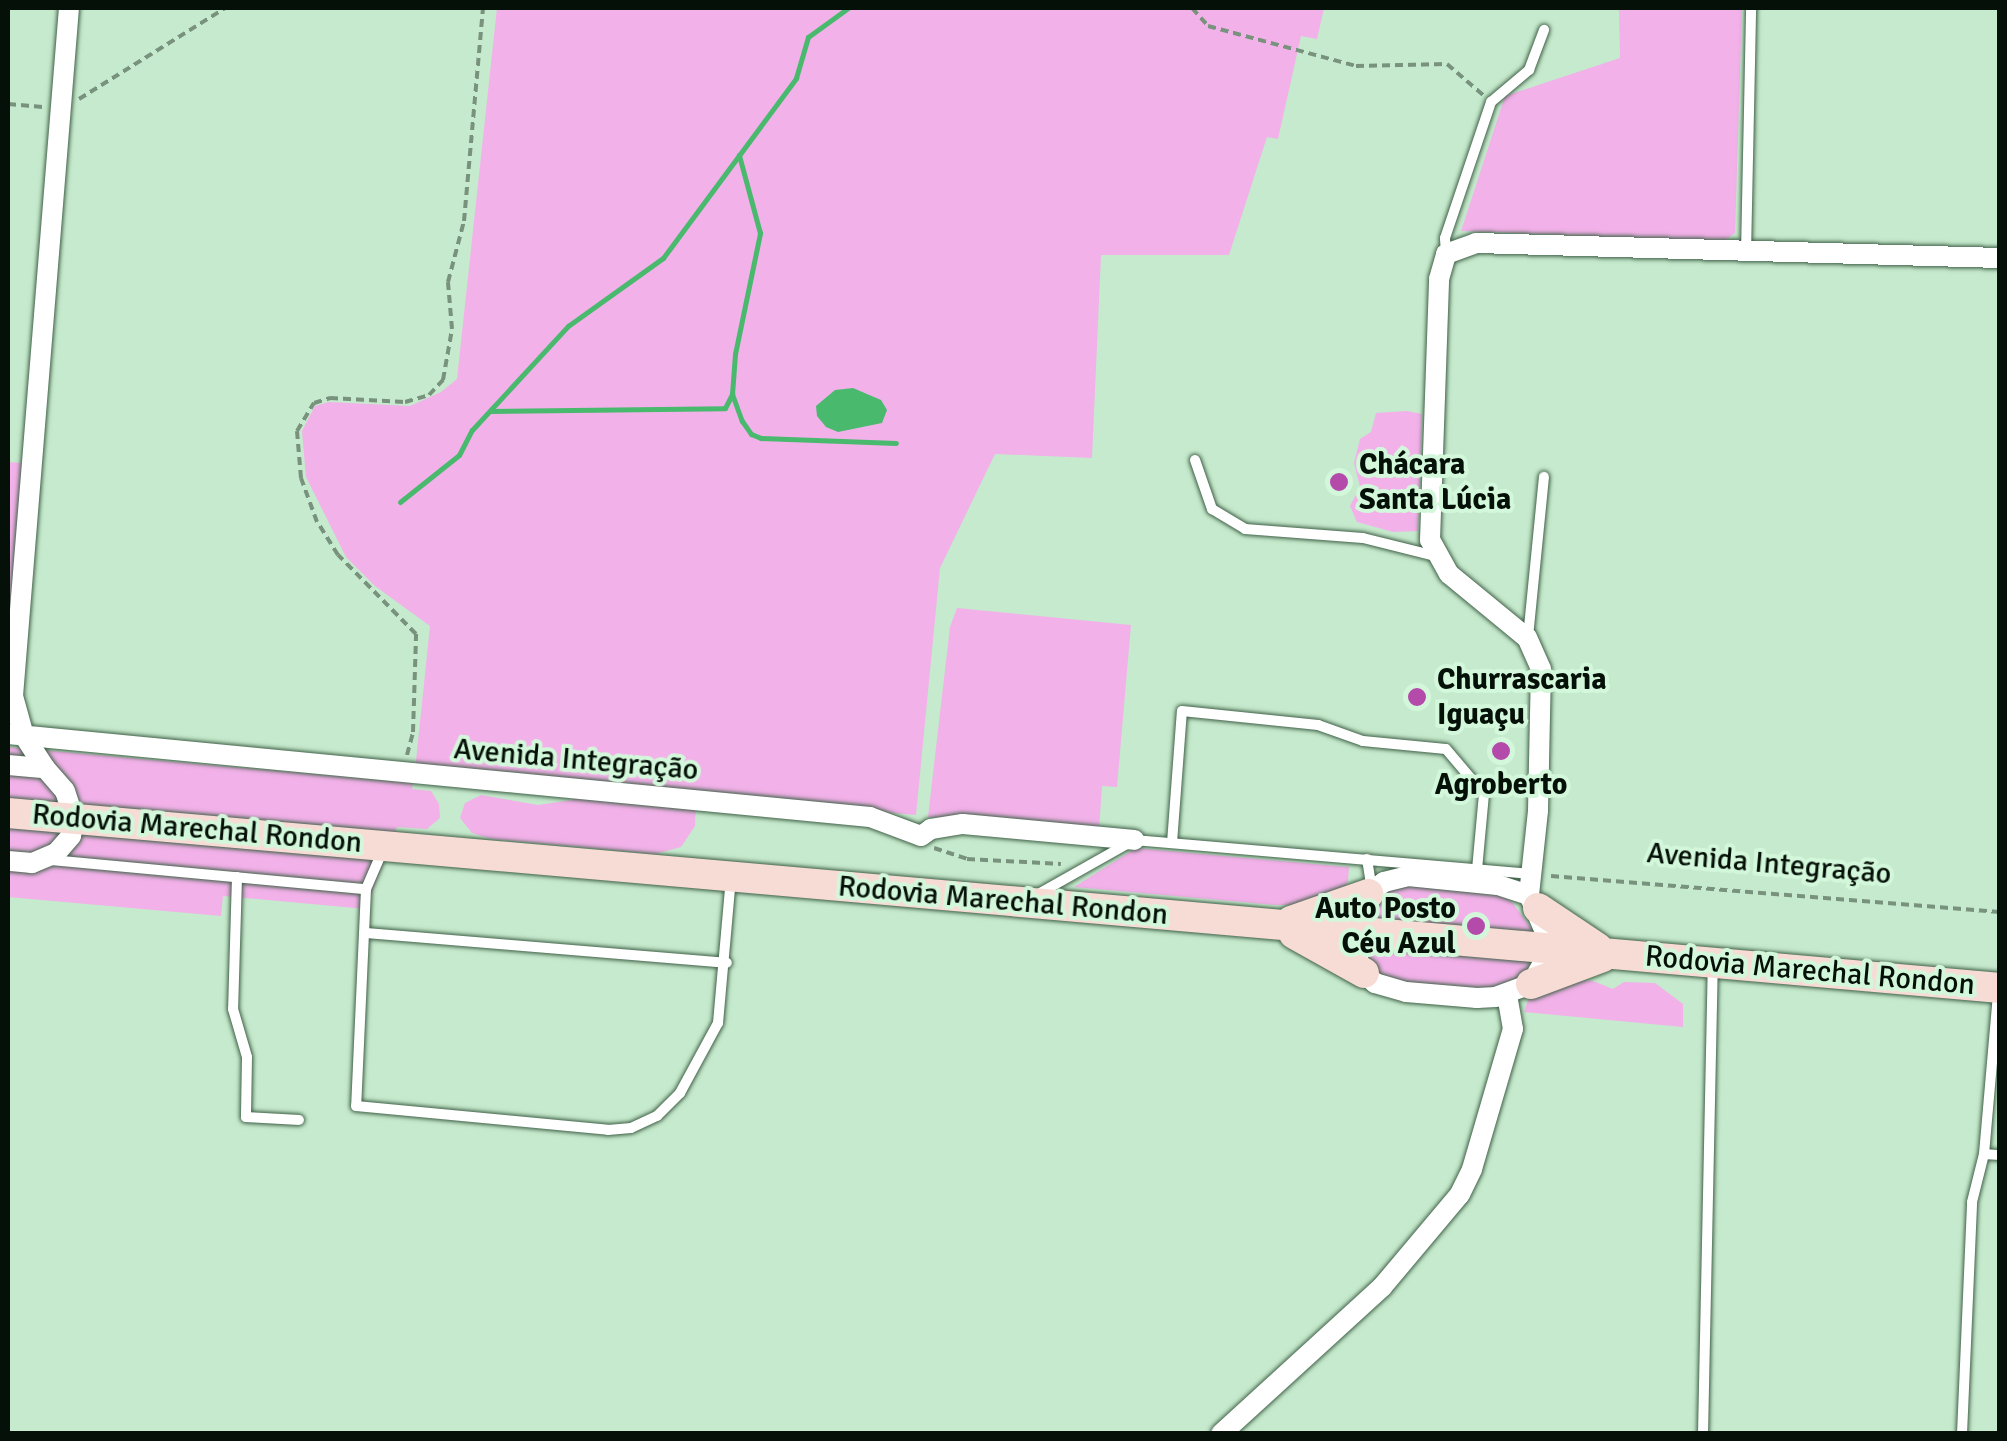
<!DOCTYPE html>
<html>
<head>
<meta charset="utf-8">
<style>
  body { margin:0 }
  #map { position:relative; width:2007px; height:1441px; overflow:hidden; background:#c6eacd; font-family:Signika,sans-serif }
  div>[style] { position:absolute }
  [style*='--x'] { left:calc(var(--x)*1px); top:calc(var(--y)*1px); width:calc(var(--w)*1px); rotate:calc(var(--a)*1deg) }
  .green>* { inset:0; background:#f2b1e9 }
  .water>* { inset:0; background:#49b96e }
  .stream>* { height:5px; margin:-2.5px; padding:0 2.5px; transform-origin:2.5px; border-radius:2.5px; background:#49b96e }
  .path>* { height:4px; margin-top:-2px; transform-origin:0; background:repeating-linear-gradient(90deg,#78927d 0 8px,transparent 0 13px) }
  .roads { filter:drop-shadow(0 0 2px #406148) drop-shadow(0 0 2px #406148) }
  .service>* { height:10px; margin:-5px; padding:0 5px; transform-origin:5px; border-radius:5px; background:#fff }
  .minor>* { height:20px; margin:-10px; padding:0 10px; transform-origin:10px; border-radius:10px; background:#fff }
  .primary>* { height:30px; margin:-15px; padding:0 15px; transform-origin:15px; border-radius:15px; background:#f7dcd6 }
  .dots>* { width:28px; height:28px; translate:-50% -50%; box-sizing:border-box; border:5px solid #d3f7da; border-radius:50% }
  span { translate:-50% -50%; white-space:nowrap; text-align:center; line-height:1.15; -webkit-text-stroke:8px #d3f7da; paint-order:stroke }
  .poi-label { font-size:30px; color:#051108; font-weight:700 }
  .left { translate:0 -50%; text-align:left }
  .right { translate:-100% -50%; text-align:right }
  .street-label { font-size:30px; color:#051108 }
  .frame { position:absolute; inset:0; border:10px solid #051108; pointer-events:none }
</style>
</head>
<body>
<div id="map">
  <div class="green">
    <div style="clip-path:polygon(497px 8px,1324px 8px,1317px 39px,1301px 36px,1278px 139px,1267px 137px,1229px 255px,1101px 255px,1092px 458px,995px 454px,940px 568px,916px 815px,696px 796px,695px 826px,681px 847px,655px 854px,491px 839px,472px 833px,460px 818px,465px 803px,481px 795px,538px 805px,572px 800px,577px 785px,415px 770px,430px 626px,375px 586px,346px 557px,306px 477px,302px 431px,315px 406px,329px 402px,410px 406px,441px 392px,457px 379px)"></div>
    <div style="clip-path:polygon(1619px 8px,1742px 8px,1735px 233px,1724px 241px,1461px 231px,1505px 96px,1620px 58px)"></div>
    <div style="clip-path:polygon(1407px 411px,1422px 414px,1418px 531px,1393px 532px,1357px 522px,1350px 506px,1360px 487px,1354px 463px,1360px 439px,1371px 432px,1376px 413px)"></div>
    <div style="clip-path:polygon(8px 462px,22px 463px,8px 653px)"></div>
    <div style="clip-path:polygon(957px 608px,1131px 625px,1117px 787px,1102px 786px,1099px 830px,928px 817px,950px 627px)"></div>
    <div style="clip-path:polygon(8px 747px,413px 783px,412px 789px,431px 791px,439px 804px,440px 818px,427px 829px,397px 827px,366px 909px,223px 896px,221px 916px,8px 897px)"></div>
    <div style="clip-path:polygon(1136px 848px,1349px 867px,1348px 881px,1345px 888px,1296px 905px,1275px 905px,1074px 887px)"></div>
    <div style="clip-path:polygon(1408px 884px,1501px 895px,1512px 902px,1531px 928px,1528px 974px,1497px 992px,1410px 988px,1379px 977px,1361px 952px,1368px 907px,1392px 888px)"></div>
    <div style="clip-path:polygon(1567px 979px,1593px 981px,1613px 989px,1624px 982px,1655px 983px,1683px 1004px,1683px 1027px,1524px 1012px,1530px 994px)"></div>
  </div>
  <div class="water">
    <div style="clip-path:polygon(853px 388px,881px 400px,887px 410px,882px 423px,838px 432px,826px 427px,817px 416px,816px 406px,835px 390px)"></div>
  </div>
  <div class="stream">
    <div style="--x:732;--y:394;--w:29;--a:70"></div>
    <div style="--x:742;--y:421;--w:16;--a:55"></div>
    <div style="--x:751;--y:434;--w:11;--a:22"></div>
    <div style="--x:761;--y:438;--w:135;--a:2.1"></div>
    <div style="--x:490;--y:411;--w:235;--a:-0.7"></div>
    <div style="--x:725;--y:408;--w:16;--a:-63"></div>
    <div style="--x:732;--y:394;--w:40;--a:-85.7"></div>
    <div style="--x:735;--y:354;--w:124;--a:-78.3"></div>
    <div style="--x:760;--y:233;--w:81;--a:-105.1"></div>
    <div style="--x:400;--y:502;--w:75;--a:-38.5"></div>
    <div style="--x:459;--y:455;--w:28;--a:-63"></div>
    <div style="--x:472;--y:430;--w:142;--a:-47.3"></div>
    <div style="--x:568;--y:326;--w:117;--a:-35.6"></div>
    <div style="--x:663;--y:258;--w:224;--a:-53.5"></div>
    <div style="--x:796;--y:78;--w:43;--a:-73.7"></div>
    <div style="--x:808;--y:37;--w:49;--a:-35.9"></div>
  </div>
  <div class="path">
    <div style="--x:1192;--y:8;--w:24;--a:48"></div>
    <div style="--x:1208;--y:26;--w:153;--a:15.1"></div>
    <div style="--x:1356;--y:66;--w:91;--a:-1.3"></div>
    <div style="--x:1447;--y:64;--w:48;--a:40.7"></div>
    <div style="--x:79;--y:99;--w:172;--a:-31.9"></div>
    <div style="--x:8;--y:104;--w:35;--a:5"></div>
    <div style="--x:407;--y:755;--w:24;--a:-75"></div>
    <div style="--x:413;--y:732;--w:98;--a:-88.2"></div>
    <div style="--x:416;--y:634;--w:111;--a:-134.6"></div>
    <div style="--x:338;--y:555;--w:39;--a:-122"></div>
    <div style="--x:317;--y:522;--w:47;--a:-110"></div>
    <div style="--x:301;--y:478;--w:47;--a:-94.9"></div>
    <div style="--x:297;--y:431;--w:33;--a:-59"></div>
    <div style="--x:314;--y:403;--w:17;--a:-17"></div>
    <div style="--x:330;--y:398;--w:75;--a:3.1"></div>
    <div style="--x:405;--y:402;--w:25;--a:-16"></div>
    <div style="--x:429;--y:395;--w:21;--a:-47"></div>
    <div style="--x:443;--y:380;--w:52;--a:-80"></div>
    <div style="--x:452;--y:329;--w:47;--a:-94.9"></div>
    <div style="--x:448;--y:282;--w:63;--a:-75.3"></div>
    <div style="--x:464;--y:221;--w:214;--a:-84.9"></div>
    <div style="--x:934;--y:848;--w:35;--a:18"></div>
    <div style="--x:967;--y:859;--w:94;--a:3"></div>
    <div style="--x:1551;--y:876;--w:450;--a:4.6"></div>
  </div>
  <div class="roads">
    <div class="service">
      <div style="--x:1446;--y:253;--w:15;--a:-94"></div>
      <div style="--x:1445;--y:238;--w:144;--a:-71.3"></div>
      <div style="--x:1491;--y:102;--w:50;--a:-40.1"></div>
      <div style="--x:1529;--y:70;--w:43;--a:-69.4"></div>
      <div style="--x:1746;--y:253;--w:245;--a:-88.8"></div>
      <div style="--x:1195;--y:460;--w:52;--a:70.9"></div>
      <div style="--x:1212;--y:509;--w:39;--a:31"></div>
      <div style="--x:1245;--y:529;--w:118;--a:4.4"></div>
      <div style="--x:1363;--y:538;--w:74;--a:14"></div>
      <div style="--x:1528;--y:637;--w:161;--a:-84.3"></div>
      <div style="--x:1172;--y:843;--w:132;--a:-85.7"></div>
      <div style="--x:1182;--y:711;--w:137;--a:5.9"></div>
      <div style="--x:1318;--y:725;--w:48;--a:19.6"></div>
      <div style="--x:1363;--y:741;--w:83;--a:5.5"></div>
      <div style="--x:1446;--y:749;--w:59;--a:49.8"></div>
      <div style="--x:1484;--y:794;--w:75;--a:95.3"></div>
      <div style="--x:1367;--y:859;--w:31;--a:81"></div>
      <div style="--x:51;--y:860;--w:316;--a:5.3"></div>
      <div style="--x:366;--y:889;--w:40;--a:-66.6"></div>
      <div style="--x:237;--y:877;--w:132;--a:91.7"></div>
      <div style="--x:233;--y:1009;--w:50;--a:73.7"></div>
      <div style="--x:247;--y:1057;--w:60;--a:91"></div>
      <div style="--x:246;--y:1117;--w:53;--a:3.2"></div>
      <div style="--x:366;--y:889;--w:217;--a:92.6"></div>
      <div style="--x:356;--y:1106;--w:253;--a:5.4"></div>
      <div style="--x:608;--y:1130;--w:23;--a:-5"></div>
      <div style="--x:631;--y:1128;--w:29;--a:-25"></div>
      <div style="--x:657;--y:1116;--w:33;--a:-45"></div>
      <div style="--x:680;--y:1093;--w:80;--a:-61.5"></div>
      <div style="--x:718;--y:1023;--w:146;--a:-84.9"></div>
      <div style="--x:1040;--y:893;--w:108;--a:-29.4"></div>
      <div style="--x:1134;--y:840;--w:399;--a:4.9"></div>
      <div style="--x:365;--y:933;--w:363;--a:4.7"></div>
      <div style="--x:1984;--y:1154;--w:16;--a:4"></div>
      <div style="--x:1703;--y:1434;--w:470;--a:-88.8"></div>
      <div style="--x:1962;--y:1434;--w:232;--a:-87.5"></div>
      <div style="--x:1972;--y:1202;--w:49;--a:-76"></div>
      <div style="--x:1984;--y:1154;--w:161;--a:-85"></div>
    </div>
    <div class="minor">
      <div style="--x:8;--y:734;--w:866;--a:5.5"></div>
      <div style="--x:870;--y:817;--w:54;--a:20.4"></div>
      <div style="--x:921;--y:836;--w:12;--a:-35"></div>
      <div style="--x:931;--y:829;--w:32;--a:-9"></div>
      <div style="--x:963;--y:824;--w:172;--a:5.3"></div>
      <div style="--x:8;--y:765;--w:37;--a:5"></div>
      <div style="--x:45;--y:768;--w:30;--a:49"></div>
      <div style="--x:65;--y:791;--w:29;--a:72"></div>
      <div style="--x:74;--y:819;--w:17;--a:100"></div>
      <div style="--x:71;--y:836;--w:23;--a:131"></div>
      <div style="--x:56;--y:853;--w:26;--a:157"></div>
      <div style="--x:32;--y:863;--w:24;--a:-175"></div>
      <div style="--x:45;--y:768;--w:38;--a:-123"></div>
      <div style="--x:24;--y:736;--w:41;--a:-105.4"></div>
      <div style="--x:13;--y:696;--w:690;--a:-85.35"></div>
      <div style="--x:1408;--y:876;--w:90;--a:5.7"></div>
      <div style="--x:1498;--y:885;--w:33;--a:18"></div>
      <div style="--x:1529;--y:895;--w:43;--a:66.4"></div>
      <div style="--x:1546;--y:934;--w:27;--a:94"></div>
      <div style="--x:1544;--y:961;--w:26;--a:119"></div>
      <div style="--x:1531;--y:984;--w:37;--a:160"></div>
      <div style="--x:1496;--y:997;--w:19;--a:177"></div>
      <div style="--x:1477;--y:998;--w:71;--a:-175.2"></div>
      <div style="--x:1406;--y:992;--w:32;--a:-164"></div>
      <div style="--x:1375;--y:983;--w:15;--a:-138"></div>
      <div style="--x:1364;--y:973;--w:30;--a:-114"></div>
      <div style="--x:1352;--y:946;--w:36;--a:-81"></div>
      <div style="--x:1358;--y:910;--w:19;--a:-58"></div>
      <div style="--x:1368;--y:894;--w:20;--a:-37"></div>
      <div style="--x:1384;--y:882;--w:25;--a:-14"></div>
      <div style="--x:1529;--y:895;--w:84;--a:-83.9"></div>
      <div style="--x:1538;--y:811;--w:142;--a:-88.8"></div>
      <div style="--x:1541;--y:669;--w:34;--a:-114"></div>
      <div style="--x:1527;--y:638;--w:101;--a:-140.6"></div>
      <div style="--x:1449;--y:574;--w:39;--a:-119"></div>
      <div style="--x:1430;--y:540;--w:261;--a:-88"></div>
      <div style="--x:1439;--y:279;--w:26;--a:-74"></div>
      <div style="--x:1446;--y:254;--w:32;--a:-20"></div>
      <div style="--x:1476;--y:243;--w:524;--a:1.64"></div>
      <div style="--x:1221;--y:1434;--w:218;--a:-42.4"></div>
      <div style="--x:1382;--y:1287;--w:121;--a:-50"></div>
      <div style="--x:1460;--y:1194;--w:28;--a:-64"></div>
      <div style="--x:1472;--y:1169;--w:146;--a:-73.7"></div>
      <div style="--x:1513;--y:1029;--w:36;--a:-100"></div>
    </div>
    <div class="primary">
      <div style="--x:8;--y:813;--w:2000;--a:5.02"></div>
      <div style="--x:1538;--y:908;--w:72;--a:33.7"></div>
      <div style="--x:1291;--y:921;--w:82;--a:-19.3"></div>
      <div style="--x:1294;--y:934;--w:80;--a:29.1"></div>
      <div style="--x:1531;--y:984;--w:77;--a:-20.6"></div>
    </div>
  </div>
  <div class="dots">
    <div style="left:1339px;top:482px;background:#b44aaa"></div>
    <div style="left:1417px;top:697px;background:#b44aaa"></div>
    <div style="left:1501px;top:751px;background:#b44aaa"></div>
    <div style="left:1476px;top:926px;background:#b44aaa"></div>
  </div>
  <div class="poi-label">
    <span class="left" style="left:1359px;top:482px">Chácara<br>Santa Lúcia</span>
    <span class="left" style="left:1437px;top:697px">Churrascaria<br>Iguaçu</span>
    <span style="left:1501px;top:785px">Agroberto</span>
    <span class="right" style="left:1456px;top:926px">Auto Posto<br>Céu Azul</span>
  </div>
  <div class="street-label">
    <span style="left:576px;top:760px;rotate:5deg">Avenida Integração</span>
    <span style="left:197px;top:829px;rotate:5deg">Rodovia Marechal Rondon</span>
    <span style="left:1769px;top:864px;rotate:5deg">Avenida Integração</span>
    <span style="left:1003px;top:901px;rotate:5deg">Rodovia Marechal Rondon</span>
    <span style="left:1810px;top:971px;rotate:5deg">Rodovia Marechal Rondon</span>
  </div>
  <div class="frame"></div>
</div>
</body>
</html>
